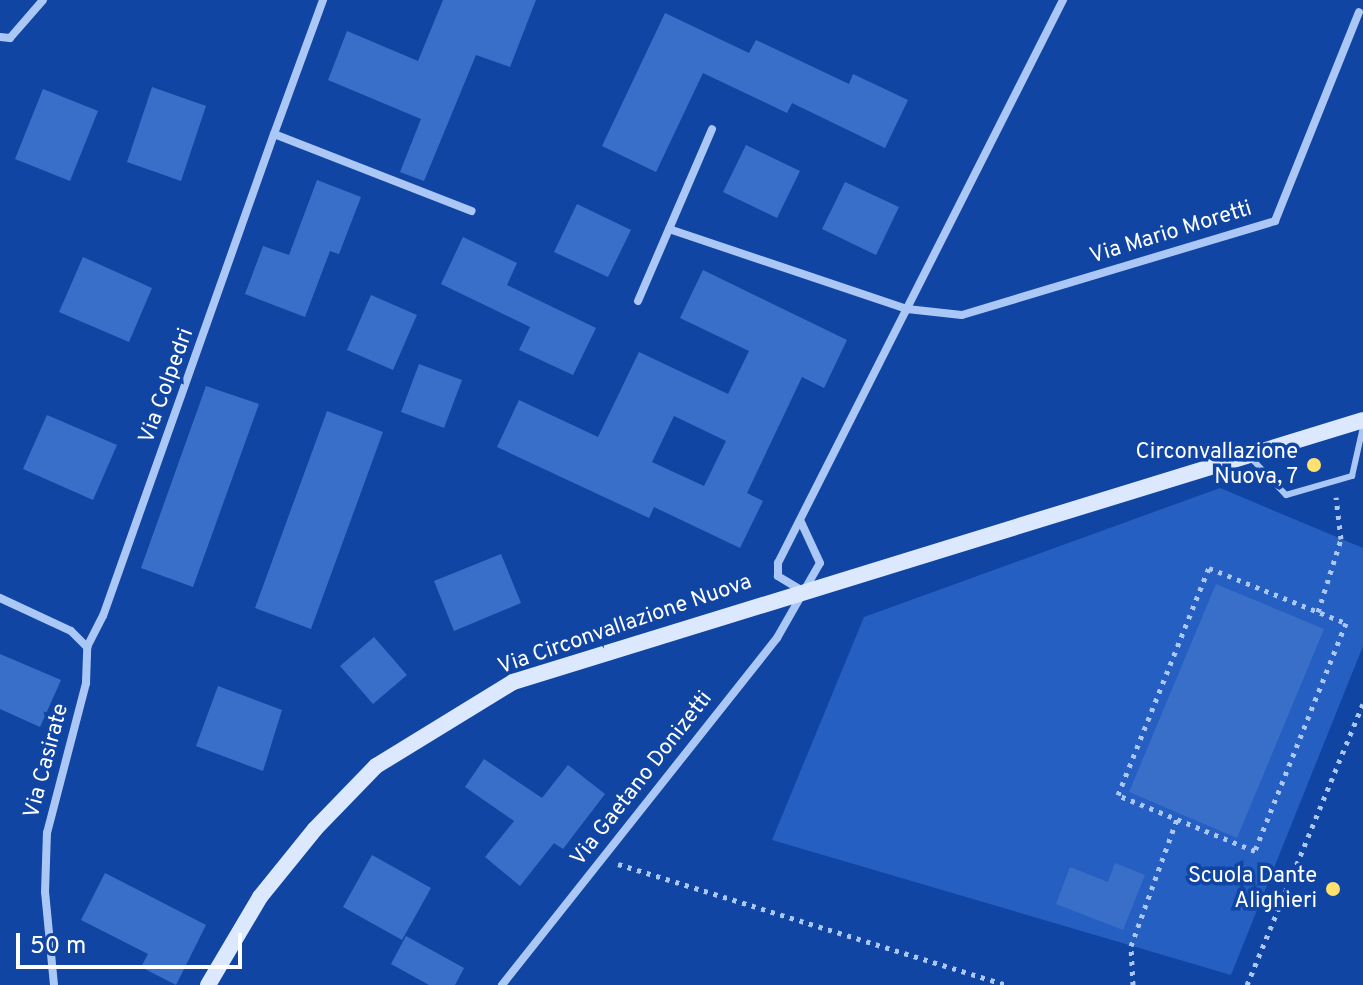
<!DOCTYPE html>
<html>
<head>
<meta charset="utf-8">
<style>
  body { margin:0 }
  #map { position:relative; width:1363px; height:985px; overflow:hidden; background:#1145a3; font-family:Overpass,sans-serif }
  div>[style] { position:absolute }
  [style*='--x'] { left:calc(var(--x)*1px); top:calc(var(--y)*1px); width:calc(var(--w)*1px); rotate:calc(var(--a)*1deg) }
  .green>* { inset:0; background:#245fc1 }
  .building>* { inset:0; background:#3a6fc9 }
  .path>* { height:5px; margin-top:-2.5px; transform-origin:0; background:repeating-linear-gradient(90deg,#abc7f5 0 4px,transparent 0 10px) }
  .service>* { height:6px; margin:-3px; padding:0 3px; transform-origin:3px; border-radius:3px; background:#abc7f5 }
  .minor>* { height:8px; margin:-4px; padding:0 4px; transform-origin:4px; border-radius:4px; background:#abc7f5 }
  .secondary>* { height:16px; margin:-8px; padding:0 8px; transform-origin:8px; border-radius:8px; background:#dce8fe }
  .dots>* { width:22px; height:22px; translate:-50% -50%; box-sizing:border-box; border:4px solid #1145a3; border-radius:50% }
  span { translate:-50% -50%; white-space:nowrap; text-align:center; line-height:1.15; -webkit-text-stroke:7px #1145a3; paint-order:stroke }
  .street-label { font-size:22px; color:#fff }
  .poi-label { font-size:22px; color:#fff }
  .right { translate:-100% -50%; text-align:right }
  .scale { position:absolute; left:16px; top:933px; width:226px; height:36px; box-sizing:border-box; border:4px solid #fff; border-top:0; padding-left:10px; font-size:24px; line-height:28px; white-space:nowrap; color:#fff; -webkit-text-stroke:6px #1145a3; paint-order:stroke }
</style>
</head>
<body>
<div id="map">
  <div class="green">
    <div style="clip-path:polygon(1220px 488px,1363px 548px,1363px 646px,1231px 975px,772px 840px,864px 617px)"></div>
  </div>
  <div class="building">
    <div style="clip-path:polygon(443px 0,536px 0,510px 67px,476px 55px,424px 181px,400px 172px,421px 119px,328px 80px,347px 31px,418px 61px)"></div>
    <div style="clip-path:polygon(665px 13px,749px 53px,756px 40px,849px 84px,853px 74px,908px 100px,885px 148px,792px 103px,787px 113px,703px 73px,656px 172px,602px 146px)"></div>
    <div style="clip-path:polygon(152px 87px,206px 106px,181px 181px,127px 162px)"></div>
    <div style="clip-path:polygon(43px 89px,98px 111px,70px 181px,15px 159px)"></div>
    <div style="clip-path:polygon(746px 145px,800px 171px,777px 218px,723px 192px)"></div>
    <div style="clip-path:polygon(317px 180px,361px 197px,339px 254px,330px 251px,305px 317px,245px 294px,263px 246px,289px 255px)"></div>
    <div style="clip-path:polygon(845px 182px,899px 207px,876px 255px,822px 229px)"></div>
    <div style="clip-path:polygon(577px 204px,631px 230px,608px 277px,554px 252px)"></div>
    <div style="clip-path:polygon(463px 237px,517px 263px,507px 285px,596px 328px,573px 375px,519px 350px,530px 327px,441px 284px)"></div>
    <div style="clip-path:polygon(83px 257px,152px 288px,129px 342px,59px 312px)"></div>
    <div style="clip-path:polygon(evenodd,703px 270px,847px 340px,824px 388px,802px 377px,747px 493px,763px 501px,740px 548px,654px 507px,649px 518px,497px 447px,519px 400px,598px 437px,639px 352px,728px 394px,749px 351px,680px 318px,703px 270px,674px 416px,726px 441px,704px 486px,652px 462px,674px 416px)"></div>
    <div style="clip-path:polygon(371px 295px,417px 315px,393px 370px,347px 350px)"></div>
    <div style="clip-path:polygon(419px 364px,462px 380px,444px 428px,401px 412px)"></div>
    <div style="clip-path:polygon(206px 386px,259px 404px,193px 587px,141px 568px)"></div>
    <div style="clip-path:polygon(327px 411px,383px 432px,311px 629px,255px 608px)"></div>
    <div style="clip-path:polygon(47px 415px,117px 445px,93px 500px,23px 469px)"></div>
    <div style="clip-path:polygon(501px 554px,521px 603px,454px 631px,434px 581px)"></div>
    <div style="clip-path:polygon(1216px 584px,1324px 629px,1237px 838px,1129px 792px)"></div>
    <div style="clip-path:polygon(374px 637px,407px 675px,373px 704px,340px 666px)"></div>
    <div style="clip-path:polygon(0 654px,61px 680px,40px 727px,0 709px)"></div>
    <div style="clip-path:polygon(218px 686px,282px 710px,263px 771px,196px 746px)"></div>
    <div style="clip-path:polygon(484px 759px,542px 798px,568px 765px,605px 794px,563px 849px,554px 843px,520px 886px,485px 857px,514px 821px,465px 787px)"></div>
    <div style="clip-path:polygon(372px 855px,431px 888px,402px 940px,343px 907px)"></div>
    <div style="clip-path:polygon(1115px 863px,1145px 875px,1123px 930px,1056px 904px,1070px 867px,1108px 882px)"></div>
    <div style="clip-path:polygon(105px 873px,206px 925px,176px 985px,141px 967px,148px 954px,81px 920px)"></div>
    <div style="clip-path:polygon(406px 936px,464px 968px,455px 985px,429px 985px,391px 964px)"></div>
  </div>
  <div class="path">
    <div style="--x:1209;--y:568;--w:148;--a:21.9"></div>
    <div style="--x:1346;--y:623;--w:245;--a:111.8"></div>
    <div style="--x:1255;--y:851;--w:148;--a:-157.8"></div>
    <div style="--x:1118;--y:795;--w:245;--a:-68.2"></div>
    <div style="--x:1318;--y:612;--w:77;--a:-72.5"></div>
    <div style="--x:1341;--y:539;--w:42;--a:-96.8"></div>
    <div style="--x:618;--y:864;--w:406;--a:17.3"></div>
    <div style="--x:1133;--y:985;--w:39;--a:-93"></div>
    <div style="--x:1131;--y:946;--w:135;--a:-70.1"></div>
    <div style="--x:1247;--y:985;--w:304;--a:-67.6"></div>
  </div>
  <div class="service">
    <div style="--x:1251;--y:458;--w:51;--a:46.6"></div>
    <div style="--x:1286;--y:495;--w:69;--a:-16.1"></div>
    <div style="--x:1352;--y:476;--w:50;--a:-77.3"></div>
  </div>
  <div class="minor">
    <div style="--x:0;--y:37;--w:10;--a:6"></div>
    <div style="--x:10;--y:38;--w:50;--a:-49"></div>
    <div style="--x:274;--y:134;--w:143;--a:-69.9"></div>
    <div style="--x:669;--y:229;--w:251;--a:18.6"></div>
    <div style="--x:907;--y:309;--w:55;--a:6.2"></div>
    <div style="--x:962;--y:315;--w:327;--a:-16.7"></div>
    <div style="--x:1275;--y:221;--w:225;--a:-68.1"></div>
    <div style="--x:638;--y:301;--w:187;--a:-66.7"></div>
    <div style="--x:801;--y:590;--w:27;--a:-149"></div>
    <div style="--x:778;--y:576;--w:13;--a:-90"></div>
    <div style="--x:778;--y:563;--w:631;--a:-63.15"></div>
    <div style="--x:0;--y:598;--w:78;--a:24.9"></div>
    <div style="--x:71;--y:631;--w:23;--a:45"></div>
    <div style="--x:54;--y:985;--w:93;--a:-95.5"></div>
    <div style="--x:45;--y:892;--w:59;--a:-88.1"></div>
    <div style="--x:47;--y:833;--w:155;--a:-75.4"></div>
    <div style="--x:86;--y:683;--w:36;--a:-88"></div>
    <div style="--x:87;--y:647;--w:35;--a:-63"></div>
    <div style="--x:103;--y:616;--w:511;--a:-70.47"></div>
    <div style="--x:274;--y:134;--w:212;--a:21.3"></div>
    <div style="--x:502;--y:985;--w:443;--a:-51.6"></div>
    <div style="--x:777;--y:638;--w:86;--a:-60.2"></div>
    <div style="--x:820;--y:563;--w:45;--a:-114.9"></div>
  </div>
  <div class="secondary">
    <div style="--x:208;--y:985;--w:102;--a:-59.4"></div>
    <div style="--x:260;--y:897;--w:87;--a:-51"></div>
    <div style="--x:315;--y:829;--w:88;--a:-45.9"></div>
    <div style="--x:376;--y:766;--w:161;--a:-31.5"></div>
    <div style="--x:513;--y:682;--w:889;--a:-17.13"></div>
  </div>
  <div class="dots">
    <div style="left:1314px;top:465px;background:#ffe170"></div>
    <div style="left:1333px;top:889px;background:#ffe170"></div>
  </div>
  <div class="street-label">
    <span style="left:1171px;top:233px;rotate:-17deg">Via Mario Moretti</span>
    <span style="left:167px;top:386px;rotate:-70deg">Via Colpedri</span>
    <span style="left:625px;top:625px;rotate:-19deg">Via Circonvallazione Nuova</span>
    <span style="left:47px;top:761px;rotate:-75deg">Via Casirate</span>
    <span style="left:642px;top:779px;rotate:-52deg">Via Gaetano Donizetti</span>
  </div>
  <div class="poi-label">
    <span class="right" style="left:1298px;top:465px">Circonvallazione<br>Nuova, 7</span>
    <span class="right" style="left:1317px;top:889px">Scuola Dante<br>Alighieri</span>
  </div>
  <div class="scale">50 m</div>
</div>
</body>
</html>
